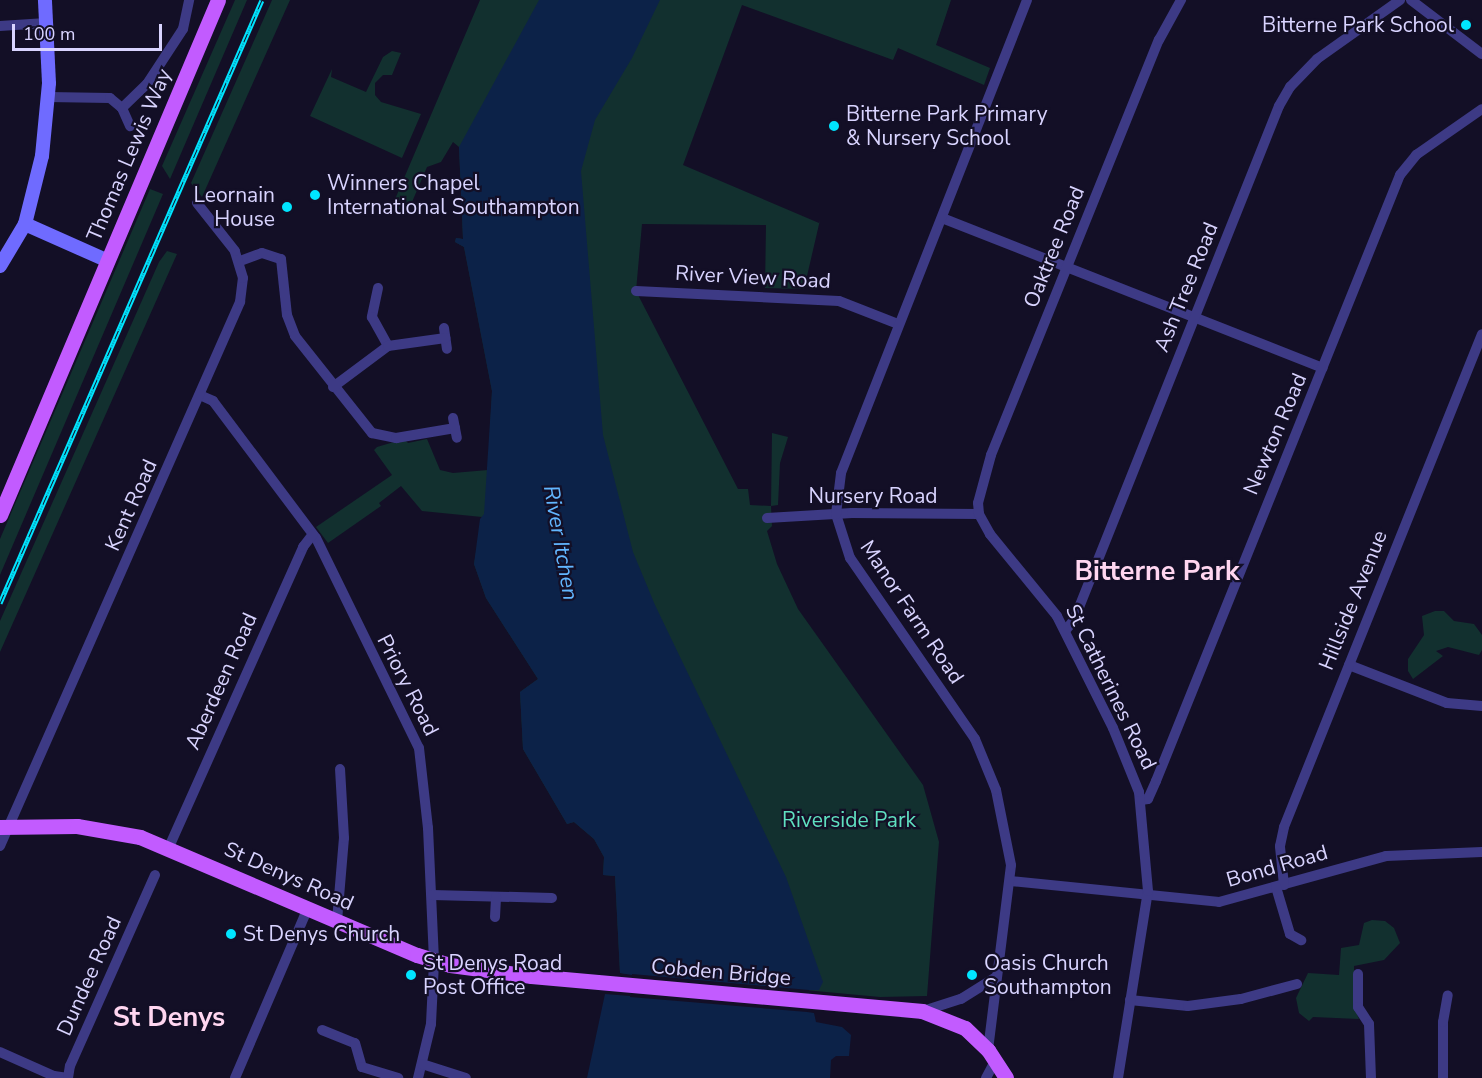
<!DOCTYPE html>
<html>
<head>
<meta charset="utf-8">
<style>
  body { margin:0 }
  #map { position:relative; width:1482px; height:1078px; overflow:hidden; background:#130f26; font-family:"Nunito Sans",sans-serif }
  div>[style] { position:absolute }
  [style*='--x'] { left:calc(var(--x)*1px); top:calc(var(--y)*1px); width:calc(var(--w)*1px); rotate:calc(var(--a)*1deg) }
  .green>* { inset:0; background:#12302f }
  .water>* { inset:0; background:#0c2248 }
  .pier>* { inset:0; background:#130f26 }
  .street>* { height:10px; margin:-5px; padding:0 5px; transform-origin:5px; border-radius:5px; background:#3d3a85 }
  .secondary>* { height:14px; margin:-7px; padding:0 7px; transform-origin:7px; border-radius:7px; background:#6f6bff }
  .primary>* { height:15px; margin:-7.5px; padding:0 7.5px; transform-origin:7.5px; border-radius:7.5px; background:#c25bff }
  .rail>* { height:5px; margin-top:-2.5px; transform-origin:0; background:repeating-linear-gradient(90deg,#130f26 0 9px,#00e5ff 0 18px); box-sizing:border-box; border-block:2px solid #00e5ff }
  .dots>* { width:16px; height:16px; translate:-50% -50%; box-sizing:border-box; border:3px solid #130f26; border-radius:50% }
  span { translate:-50% -50%; white-space:nowrap; text-align:center; line-height:1.15; -webkit-text-stroke:4.5px #130f26; paint-order:stroke }
  .poi-label { font-size:21px; color:#d9d4ff }
  .right { translate:-100% -50%; text-align:right }
  .left { translate:0 -50%; text-align:left }
  .street-label { font-size:21px; color:#d9d4ff }
  .park-label { font-size:21px; color:#5fe0c0 }
  .water-label { font-size:22px; color:#62b6ff; font-style:italic }
  .district-label { font-size:27px; color:#ffd6f0; font-weight:700 }
  .scale { position:absolute; left:12px; top:24px; width:150px; height:27px; box-sizing:border-box; border:3px solid #d9d4ff; border-top:0; padding-left:8px; font-size:18px; line-height:21px; white-space:nowrap; color:#d9d4ff; -webkit-text-stroke:4px #130f26; paint-order:stroke }
</style>
</head>
<body>
<div id="map">
  <div class="green">
    <div style="clip-path:polygon(235px 0,247px 0,170px 179px,162px 166px)"></div>
    <div style="clip-path:polygon(272px 0,290px 0,202px 197px,191px 183px)"></div>
    <div style="clip-path:polygon(480px 0,951px 0,936px 45px,990px 68px,984px 85px,898px 48px,893px 60px,742px 5px,683px 165px,819px 223px,820px 220px,804px 289px,765px 288px,766px 225px,642px 224px,636px 291px,738px 489px,748px 489px,750px 505px,771px 506px,772px 433px,788px 437px,780px 463px,778px 505px,771px 506px,772px 526px,767px 531px,777px 564px,798px 609px,923px 785px,939px 842px,927px 996px,880px 997px,620px 973px,615px 876px,603px 875px,604px 857px,594px 839px,574px 822px,567px 824px,523px 749px,520px 692px,538px 679px,486px 598px,474px 564px,482px 517px,422px 511px,401px 486px,379px 503px,381px 506px,328px 543px,316px 527px,392px 475px,374px 450px,377px 447px,404px 439px,408px 443px,427px 439px,440px 470px,453px 473px,488px 470px,492px 391px,464px 247px,455px 242px,456px 238px,463px 239px,459px 147px,453px 142px,441px 162px,427px 167px,409px 209px,397px 209px,393px 204px)"></div>
    <div style="clip-path:polygon(392px 51px,401px 53px,392px 75px,383px 75px,375px 83px,375px 95px,381px 102px,421px 114px,402px 158px,310px 116px,332px 69px,331px 77px,366px 92px,383px 57px)"></div>
    <div style="clip-path:polygon(150px 189px,163px 194px,0 575px,0 539px)"></div>
    <div style="clip-path:polygon(167px 251px,177px 254px,0 652px,0 621px,159px 262px)"></div>
    <div style="clip-path:polygon(1435px 611px,1444px 611px,1454px 621px,1474px 624px,1482px 635px,1482px 650px,1479px 655px,1448px 647px,1436px 651px,1443px 656px,1413px 679px,1408px 671px,1408px 659px,1424px 635px,1422px 616px)"></div>
    <div style="clip-path:polygon(1372px 920px,1385px 921px,1394px 928px,1400px 943px,1384px 960px,1354px 966px,1355px 1009px,1359px 1019px,1313px 1017px,1309px 1021px,1299px 1013px,1296px 998px,1308px 973px,1339px 975px,1341px 948px,1359px 945px,1364px 923px)"></div>
  </div>
  <div class="water">
    <div style="clip-path:polygon(539px 0,660px 0,632px 58px,595px 120px,581px 171px,603px 435px,633px 552px,655px 605px,786px 877px,823px 982px,819px 990px,809px 990px,807px 1012px,814px 1013px,816px 1022px,842px 1027px,851px 1035px,849px 1056px,836px 1056px,831px 1060px,830px 1078px,587px 1078px,605px 994px,630px 996px,632px 975px,620px 973px,615px 876px,603px 875px,604px 857px,594px 839px,574px 822px,567px 824px,523px 749px,520px 692px,538px 679px,486px 598px,474px 564px,480px 519px,484px 514px,492px 391px,464px 247px,455px 242px,456px 238px,463px 239px,459px 147px)"></div>
  </div>
  <div class="pier">
    <div style="clip-path:polygon(632px 974px,809px 990px,807px 1012px,630px 997px)"></div>
  </div>
  <div class="street">
    <div style="--x:1411;--y:0;--w:89;--a:37.3"></div>
    <div style="--x:0;--y:26;--w:46;--a:-3.7"></div>
    <div style="--x:48;--y:97;--w:62;--a:0.9"></div>
    <div style="--x:110;--y:98;--w:16;--a:40"></div>
    <div style="--x:122;--y:108;--w:20;--a:66"></div>
    <div style="--x:122;--y:108;--w:35;--a:-44"></div>
    <div style="--x:147;--y:84;--w:66;--a:-56.8"></div>
    <div style="--x:183;--y:29;--w:30;--a:-78"></div>
    <div style="--x:942;--y:218;--w:409;--a:21.5"></div>
    <div style="--x:240;--y:261;--w:23;--a:-20"></div>
    <div style="--x:262;--y:253;--w:20;--a:18"></div>
    <div style="--x:281;--y:259;--w:56;--a:83.9"></div>
    <div style="--x:287;--y:315;--w:22;--a:69"></div>
    <div style="--x:295;--y:336;--w:124;--a:51.6"></div>
    <div style="--x:372;--y:433;--w:25;--a:12"></div>
    <div style="--x:396;--y:438;--w:60;--a:-9.6"></div>
    <div style="--x:378;--y:288;--w:30;--a:102"></div>
    <div style="--x:372;--y:317;--w:33;--a:61"></div>
    <div style="--x:636;--y:291;--w:203;--a:2.8"></div>
    <div style="--x:839;--y:301;--w:63;--a:21.3"></div>
    <div style="--x:444;--y:328;--w:21;--a:82"></div>
    <div style="--x:333;--y:387;--w:69;--a:-36.7"></div>
    <div style="--x:388;--y:346;--w:58;--a:-8"></div>
    <div style="--x:202;--y:396;--w:12;--a:24"></div>
    <div style="--x:213;--y:401;--w:171;--a:53.1"></div>
    <div style="--x:316;--y:538;--w:234;--a:63.9"></div>
    <div style="--x:419;--y:748;--w:81;--a:83.6"></div>
    <div style="--x:428;--y:828;--w:134;--a:87.4"></div>
    <div style="--x:434;--y:962;--w:62;--a:92.8"></div>
    <div style="--x:431;--y:1024;--w:56;--a:103.5"></div>
    <div style="--x:453;--y:418;--w:20;--a:79"></div>
    <div style="--x:767;--y:518;--w:85;--a:-3.4"></div>
    <div style="--x:852;--y:513;--w:127;--a:0.5"></div>
    <div style="--x:1065;--y:631;--w:14;--a:-51"></div>
    <div style="--x:1074;--y:620;--w:553;--a:-68.26"></div>
    <div style="--x:1279;--y:106;--w:22;--a:-60"></div>
    <div style="--x:1290;--y:87;--w:39;--a:-46"></div>
    <div style="--x:1317;--y:59;--w:102;--a:-35.4"></div>
    <div style="--x:1349;--y:665;--w:105;--a:21.2"></div>
    <div style="--x:1447;--y:703;--w:35;--a:5"></div>
    <div style="--x:1141;--y:800;--w:7;--a:-8"></div>
    <div style="--x:1148;--y:799;--w:20;--a:-66"></div>
    <div style="--x:1156;--y:781;--w:653;--a:-68.07"></div>
    <div style="--x:1400;--y:175;--w:26;--a:-51"></div>
    <div style="--x:1416;--y:155;--w:80;--a:-34.9"></div>
    <div style="--x:0;--y:846;--w:595;--a:-66.19"></div>
    <div style="--x:240;--y:302;--w:24;--a:-83"></div>
    <div style="--x:243;--y:278;--w:28;--a:-107"></div>
    <div style="--x:235;--y:251;--w:61;--a:-128.4"></div>
    <div style="--x:169;--y:847;--w:329;--a:-65.9"></div>
    <div style="--x:303;--y:547;--w:16;--a:-52"></div>
    <div style="--x:1010;--y:881;--w:210;--a:5.7"></div>
    <div style="--x:1219;--y:902;--w:173;--a:-15.4"></div>
    <div style="--x:1386;--y:856;--w:96;--a:-2.4"></div>
    <div style="--x:1284;--y:885;--w:39;--a:-96"></div>
    <div style="--x:1280;--y:846;--w:19;--a:-78"></div>
    <div style="--x:1284;--y:827;--w:531;--a:-68.12"></div>
    <div style="--x:1276;--y:887;--w:49;--a:73.4"></div>
    <div style="--x:1290;--y:934;--w:13;--a:29"></div>
    <div style="--x:432;--y:895;--w:120;--a:1.4"></div>
    <div style="--x:495;--y:917;--w:20;--a:-87"></div>
    <div style="--x:337;--y:921;--w:83;--a:-85.2"></div>
    <div style="--x:344;--y:838;--w:69;--a:-93.3"></div>
    <div style="--x:1358;--y:974;--w:33;--a:90"></div>
    <div style="--x:1358;--y:1007;--w:20;--a:57"></div>
    <div style="--x:1369;--y:1024;--w:54;--a:87.9"></div>
    <div style="--x:1130;--y:1000;--w:58;--a:5.9"></div>
    <div style="--x:1188;--y:1006;--w:53;--a:-7.5"></div>
    <div style="--x:1241;--y:999;--w:58;--a:-15"></div>
    <div style="--x:923;--y:1011;--w:40;--a:-18"></div>
    <div style="--x:961;--y:999;--w:41;--a:-32.2"></div>
    <div style="--x:322;--y:1030;--w:35;--a:22"></div>
    <div style="--x:355;--y:1043;--w:25;--a:74"></div>
    <div style="--x:362;--y:1067;--w:38;--a:17"></div>
    <div style="--x:988;--y:1050;--w:186;--a:-82.9"></div>
    <div style="--x:1011;--y:865;--w:76;--a:-101.3"></div>
    <div style="--x:996;--y:790;--w:55;--a:-112.4"></div>
    <div style="--x:975;--y:739;--w:220;--a:-124.6"></div>
    <div style="--x:850;--y:558;--w:46;--a:-107.7"></div>
    <div style="--x:836;--y:514;--w:41;--a:-83"></div>
    <div style="--x:841;--y:473;--w:508;--a:-68.53"></div>
    <div style="--x:0;--y:1052;--w:59;--a:24"></div>
    <div style="--x:54;--y:1076;--w:14;--a:8"></div>
    <div style="--x:422;--y:1064;--w:46;--a:17.7"></div>
    <div style="--x:68;--y:1078;--w:12;--a:-81"></div>
    <div style="--x:70;--y:1066;--w:209;--a:-66"></div>
    <div style="--x:235;--y:1078;--w:185;--a:-66.8"></div>
    <div style="--x:986;--y:1078;--w:19;--a:-62"></div>
    <div style="--x:1118;--y:1078;--w:189;--a:-80.9"></div>
    <div style="--x:1148;--y:891;--w:99;--a:-95.2"></div>
    <div style="--x:1139;--y:792;--w:69;--a:-112.1"></div>
    <div style="--x:1113;--y:728;--w:125;--a:-116.6"></div>
    <div style="--x:1057;--y:616;--w:106;--a:-129.3"></div>
    <div style="--x:990;--y:534;--w:23;--a:-119"></div>
    <div style="--x:979;--y:514;--w:11;--a:-95"></div>
    <div style="--x:978;--y:503;--w:50;--a:-74.8"></div>
    <div style="--x:991;--y:455;--w:448;--a:-68"></div>
    <div style="--x:1159;--y:40;--w:46;--a:-61.2"></div>
    <div style="--x:1443;--y:1078;--w:56;--a:-90"></div>
    <div style="--x:1443;--y:1022;--w:27;--a:-80"></div>
  </div>
  <div class="secondary">
    <div style="--x:25;--y:224;--w:89;--a:24"></div>
    <div style="--x:0;--y:266;--w:49;--a:-59.2"></div>
    <div style="--x:25;--y:224;--w:70;--a:-76"></div>
    <div style="--x:42;--y:156;--w:73;--a:-84.5"></div>
    <div style="--x:49;--y:83;--w:83;--a:-92.8"></div>
  </div>
  <div class="primary">
    <div style="--x:0;--y:515;--w:559;--a:-67.06"></div>
    <div style="--x:0;--y:827;--w:77;--a:-0.7"></div>
    <div style="--x:77;--y:826;--w:64;--a:9.9"></div>
    <div style="--x:140;--y:837;--w:301;--a:23.1"></div>
    <div style="--x:417;--y:955;--w:34;--a:17"></div>
    <div style="--x:450;--y:965;--w:82;--a:7.7"></div>
    <div style="--x:531;--y:976;--w:393;--a:5.1"></div>
    <div style="--x:922;--y:1011;--w:46;--a:21.6"></div>
    <div style="--x:965;--y:1028;--w:32;--a:44"></div>
    <div style="--x:988;--y:1050;--w:33;--a:57"></div>
  </div>
  <div class="rail">
    <div style="--x:0;--y:603;--w:657;--a:-66.52"></div>
  </div>
  <div class="dots">
    <div style="left:1466px;top:25px;background:#00e5ff"></div>
    <div style="left:834px;top:126px;background:#00e5ff"></div>
    <div style="left:315px;top:195px;background:#00e5ff"></div>
    <div style="left:287px;top:207px;background:#00e5ff"></div>
    <div style="left:231px;top:934px;background:#00e5ff"></div>
    <div style="left:411px;top:975px;background:#00e5ff"></div>
    <div style="left:972px;top:975px;background:#00e5ff"></div>
  </div>
  <div class="poi-label">
    <span class="right" style="left:1454px;top:25px">Bitterne Park School</span>
    <span class="left" style="left:846px;top:126px">Bitterne Park Primary<br>&amp; Nursery School</span>
    <span class="left" style="left:327px;top:195px">Winners Chapel<br>International Southampton</span>
    <span class="right" style="left:275px;top:207px">Leornain<br>House</span>
    <span class="left" style="left:243px;top:934px">St Denys Church</span>
    <span class="left" style="left:423px;top:975px">St Denys Road<br>Post Office</span>
    <span class="left" style="left:984px;top:975px">Oasis Church<br>Southampton</span>
  </div>
  <div class="street-label">
    <span style="left:129px;top:155px;rotate:-67deg">Thomas Lewis Way</span>
    <span style="left:1054px;top:247px;rotate:-68deg">Oaktree Road</span>
    <span style="left:753px;top:277px;rotate:3deg">River View Road</span>
    <span style="left:1186px;top:287px;rotate:-68deg">Ash Tree Road</span>
    <span style="left:1275px;top:434px;rotate:-67deg">Newton Road</span>
    <span style="left:873px;top:496px">Nursery Road</span>
    <span style="left:131px;top:505px;rotate:-66deg">Kent Road</span>
    <span style="left:1353px;top:600px;rotate:-68deg">Hillside Avenue</span>
    <span style="left:912px;top:612px;rotate:56deg">Manor Farm Road</span>
    <span style="left:221px;top:681px;rotate:-66deg">Aberdeen Road</span>
    <span style="left:408px;top:685px;rotate:63deg">Priory Road</span>
    <span style="left:1111px;top:687px;rotate:64deg">St Catherines Road</span>
    <span style="left:1277px;top:866px;rotate:-16deg">Bond Road</span>
    <span style="left:289px;top:876px;rotate:24deg">St Denys Road</span>
    <span style="left:721px;top:972px;rotate:5deg">Cobden Bridge</span>
    <span style="left:89px;top:976px;rotate:-66deg">Dundee Road</span>
  </div>
  <div class="park-label">
    <span style="left:849px;top:820px">Riverside Park</span>
  </div>
  <div class="water-label">
    <span style="left:560px;top:543px;rotate:80deg">River Itchen</span>
  </div>
  <div class="district-label">
    <span style="left:1157px;top:572px">Bitterne Park</span>
    <span style="left:169px;top:1018px">St Denys</span>
  </div>
  <div class="scale">100 m</div>
</div>
</body>
</html>
